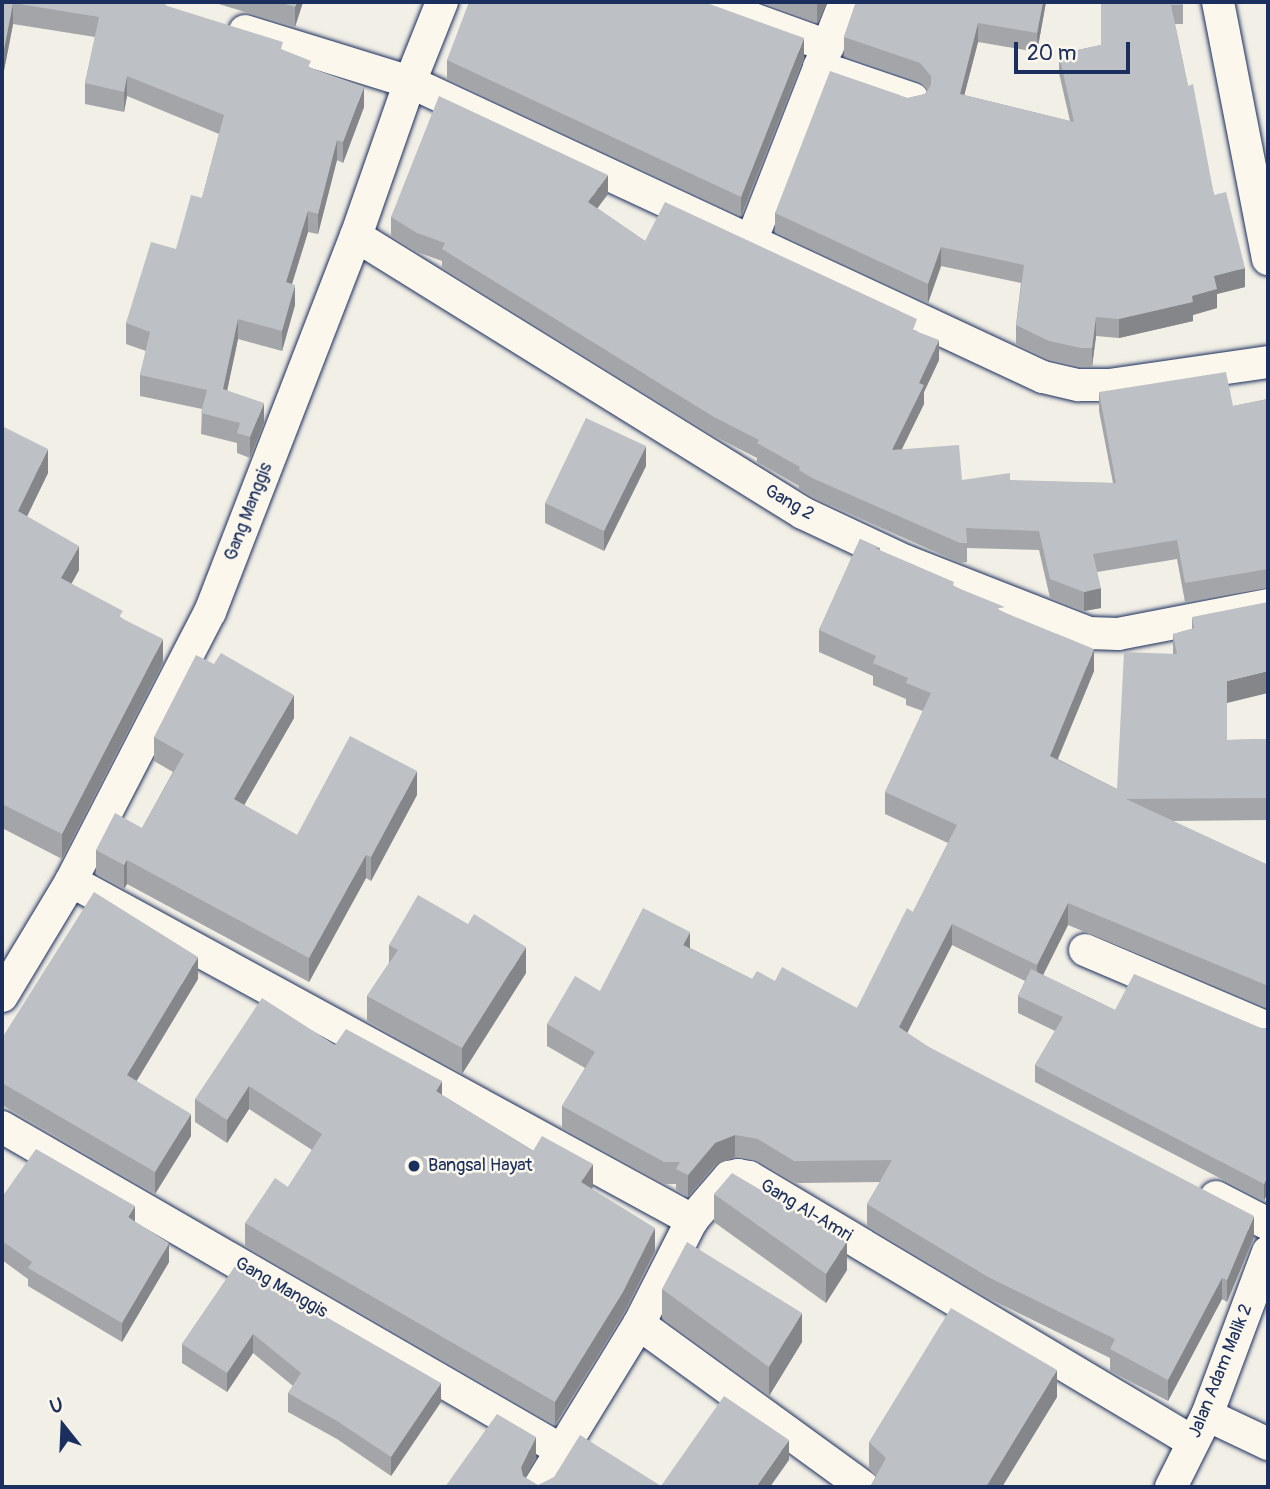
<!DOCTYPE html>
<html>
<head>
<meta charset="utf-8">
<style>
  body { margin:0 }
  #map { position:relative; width:1270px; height:1489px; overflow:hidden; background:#f2efe6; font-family:Pangolin,sans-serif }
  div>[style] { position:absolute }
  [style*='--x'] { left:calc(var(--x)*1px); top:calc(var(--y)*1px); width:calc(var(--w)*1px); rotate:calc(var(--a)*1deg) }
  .roads { filter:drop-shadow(0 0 2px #1b2f5e) drop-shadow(0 0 2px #1b2f5e) }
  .street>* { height:32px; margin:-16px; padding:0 16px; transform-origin:16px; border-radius:16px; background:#fbf7ec }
  .wall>* { inset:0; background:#a3a5a9 }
  .shaded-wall>* { inset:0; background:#848689 }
  .building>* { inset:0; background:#bdc0c4 }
  .dots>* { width:19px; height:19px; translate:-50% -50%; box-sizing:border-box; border:4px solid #fbf7ec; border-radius:50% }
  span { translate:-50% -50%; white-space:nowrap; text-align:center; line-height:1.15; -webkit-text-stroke:5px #fbf7ec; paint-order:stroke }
  .street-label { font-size:18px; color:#1b2f5e }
  .poi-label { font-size:18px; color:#1b2f5e }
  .left { translate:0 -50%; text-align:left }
  .frame { position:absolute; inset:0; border:4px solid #1b2f5e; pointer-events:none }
  .north { position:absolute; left:28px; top:1391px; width:70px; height:70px; -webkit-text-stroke:5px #fbf7ec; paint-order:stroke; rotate:342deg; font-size:19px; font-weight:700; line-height:28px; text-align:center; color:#1b2f5e }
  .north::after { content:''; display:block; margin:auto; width:24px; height:32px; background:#1b2f5e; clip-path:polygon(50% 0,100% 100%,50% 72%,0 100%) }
  .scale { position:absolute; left:1014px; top:42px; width:116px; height:32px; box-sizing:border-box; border:4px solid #1b2f5e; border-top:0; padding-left:9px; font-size:21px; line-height:24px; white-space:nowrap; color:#1b2f5e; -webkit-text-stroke:5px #fbf7ec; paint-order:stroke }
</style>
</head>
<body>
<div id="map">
  <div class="roads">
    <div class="street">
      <div style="--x:706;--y:2;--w:130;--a:19.8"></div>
      <div style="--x:1218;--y:2;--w:262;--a:79"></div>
      <div style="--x:245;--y:31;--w:173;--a:17.2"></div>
      <div style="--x:410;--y:82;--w:698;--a:24.99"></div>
      <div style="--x:1043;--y:377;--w:37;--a:13"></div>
      <div style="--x:1079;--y:385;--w:30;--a:0"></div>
      <div style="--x:1109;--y:385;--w:161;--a:-8.2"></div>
      <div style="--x:819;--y:67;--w:99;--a:18.8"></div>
      <div style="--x:356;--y:236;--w:526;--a:31.79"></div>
      <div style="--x:803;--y:513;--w:113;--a:25.2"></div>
      <div style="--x:905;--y:561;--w:198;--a:21.4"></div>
      <div style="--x:1089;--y:633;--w:29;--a:2"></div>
      <div style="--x:1118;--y:634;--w:153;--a:-10.9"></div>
      <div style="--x:752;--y:239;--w:255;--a:-68.6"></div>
      <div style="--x:71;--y:881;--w:708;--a:28.63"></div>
      <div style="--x:1085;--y:950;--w:199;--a:23.1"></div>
      <div style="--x:2;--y:996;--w:134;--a:-59"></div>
      <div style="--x:71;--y:881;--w:303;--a:-62.7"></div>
      <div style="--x:210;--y:612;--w:403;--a:-68.8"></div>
      <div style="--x:356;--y:236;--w:163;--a:-70.7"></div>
      <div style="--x:410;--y:82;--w:86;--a:-68.2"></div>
      <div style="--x:2;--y:1127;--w:646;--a:30.02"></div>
      <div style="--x:1216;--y:1197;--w:59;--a:27.4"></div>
      <div style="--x:639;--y:1324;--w:277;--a:36"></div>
      <div style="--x:1207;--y:1415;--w:68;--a:25.4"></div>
      <div style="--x:539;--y:1487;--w:191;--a:-58.5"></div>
      <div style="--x:639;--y:1324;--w:117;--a:-63"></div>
      <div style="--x:692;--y:1220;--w:57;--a:-49.3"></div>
      <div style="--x:729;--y:1177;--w:9;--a:-13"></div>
      <div style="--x:738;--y:1175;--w:11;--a:10"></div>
      <div style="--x:749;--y:1177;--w:517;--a:30.83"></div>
      <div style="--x:1171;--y:1487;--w:80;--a:-63.4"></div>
      <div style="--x:1207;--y:1415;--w:174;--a:-69.5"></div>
    </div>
  </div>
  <div class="wall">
    <div style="clip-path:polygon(2px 2px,167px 6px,283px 50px,311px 68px,364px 107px,343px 163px,337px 160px,318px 234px,308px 232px,292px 284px,295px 305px,282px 351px,238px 339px,227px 390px,264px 423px,250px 458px,237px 453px,237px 443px,201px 434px,202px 409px,140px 396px,140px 375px,146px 351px,126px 344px,126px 323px,176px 249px,202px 198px,219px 134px,127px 96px,124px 112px,85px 104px,85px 83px,95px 37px,13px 24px,2px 81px)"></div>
    <div style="clip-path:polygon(212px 2px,303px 2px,295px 27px)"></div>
    <div style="clip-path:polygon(759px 2px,827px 2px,817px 23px)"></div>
    <div style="clip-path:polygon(856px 2px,1046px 2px,1037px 52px,978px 42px,964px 95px,1070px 121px,1059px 73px,1059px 54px,1101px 45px,1101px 2px,1183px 2px,1183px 24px,1175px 24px,1188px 86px,1214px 195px,1245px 287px,1217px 294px,1217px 308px,1193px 315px,1193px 321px,1119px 338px,1096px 336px,1092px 367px,1081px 367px,1049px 360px,1016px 344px,1016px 325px,1021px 283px,941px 266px,928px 303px,775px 232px,775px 213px,908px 98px,925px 94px,927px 90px,920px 82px,844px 56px,844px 37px)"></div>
    <div style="clip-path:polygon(804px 57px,741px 216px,447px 79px,447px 60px)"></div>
    <div style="clip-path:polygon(608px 194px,597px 208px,645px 241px,917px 331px,939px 360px,924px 392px,924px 404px,902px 449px,962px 480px,1113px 483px,1099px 411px,1099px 392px,1233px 406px,1268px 399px,1268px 588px,1185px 602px,1177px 559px,1097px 572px,1101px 608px,1084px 611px,1050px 598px,1039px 550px,967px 548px,967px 562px,960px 563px,812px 497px,799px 489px,799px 486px,757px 462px,757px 458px,714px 436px,442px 268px,442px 261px,417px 252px,391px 236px,391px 217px)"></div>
    <div style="clip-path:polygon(2px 426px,48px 473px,27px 516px,79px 570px,71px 584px,123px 619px,163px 663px,62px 859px,2px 828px)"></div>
    <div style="clip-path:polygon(646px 466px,604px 551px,545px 523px,545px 503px)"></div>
    <div style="clip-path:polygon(860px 539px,880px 548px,880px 551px,954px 586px,1005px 613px,1094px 671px,1058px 759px,1117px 789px,1173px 654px,1173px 634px,1192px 629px,1192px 617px,1227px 703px,1227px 740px,1268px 739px,1268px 820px,1172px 821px,1268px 865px,1266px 1007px,1068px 925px,1043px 975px,1115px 1010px,1261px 1028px,1268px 1028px,1264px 1201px,1035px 1082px,1035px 1065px,1055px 1031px,1018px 1013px,1018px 996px,1025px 981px,952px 945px,907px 1033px,927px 1046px,1254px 1237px,1227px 1302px,1222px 1299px,1168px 1401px,1110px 1371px,1110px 1358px,988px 1298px,867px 1226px,867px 1204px,880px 1182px,794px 1183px,758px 1161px,735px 1157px,715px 1165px,688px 1197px,676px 1190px,676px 1184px,664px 1184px,562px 1128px,562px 1106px,585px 1068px,547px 1046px,547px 1024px,600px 991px,690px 948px,752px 979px,775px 981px,857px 1008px,913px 912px,948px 843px,885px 814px,885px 792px,923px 711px,906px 705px,906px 699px,873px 685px,873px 676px,819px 652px,819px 630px)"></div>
    <div style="clip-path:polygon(294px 718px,244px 805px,297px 835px,417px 795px,371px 881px,366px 878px,309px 982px,127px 884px,124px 889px,96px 873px,96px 850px,142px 828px,173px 772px,154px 761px,154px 737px)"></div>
    <div style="clip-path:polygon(389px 945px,526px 973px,462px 1074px,367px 1021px,367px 996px,389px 963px)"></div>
    <div style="clip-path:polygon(198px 979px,136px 1081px,191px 1136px,155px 1194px,2px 1105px,2px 1038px)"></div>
    <div style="clip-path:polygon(335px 1045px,442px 1095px,593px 1187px,592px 1189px,655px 1251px,623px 1315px,555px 1425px,245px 1246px,245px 1223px,288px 1187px,312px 1150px,249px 1109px,227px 1143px,195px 1122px,195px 1099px)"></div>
    <div style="clip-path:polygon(714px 1194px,847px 1270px,826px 1303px,714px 1222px)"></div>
    <div style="clip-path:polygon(2px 1197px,135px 1222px,169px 1262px,122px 1342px,28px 1286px,28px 1279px,2px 1260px)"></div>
    <div style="clip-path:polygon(236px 1265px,441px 1402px,391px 1476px,337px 1439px,288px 1412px,288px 1393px,293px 1386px,253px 1353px,227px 1392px,182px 1363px,182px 1344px)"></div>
    <div style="clip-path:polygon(662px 1289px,802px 1342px,769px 1396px,662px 1318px)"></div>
    <div style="clip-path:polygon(1057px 1397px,1002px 1487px,870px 1487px,876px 1476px,869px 1469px,869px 1442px)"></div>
  </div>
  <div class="shaded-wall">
    <div style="clip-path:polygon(297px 2px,303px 2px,295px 27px,295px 7px)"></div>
    <div style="clip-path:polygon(818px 2px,827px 2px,817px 23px,817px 4px)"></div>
    <div style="clip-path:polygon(1043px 2px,1046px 2px,1037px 52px,1037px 33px)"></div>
    <div style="clip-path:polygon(13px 3px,13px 24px,2px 81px,2px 60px)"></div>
    <div style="clip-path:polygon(978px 23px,978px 42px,960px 112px,960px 94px)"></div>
    <div style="clip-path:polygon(804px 38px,804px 57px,741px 216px,741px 197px)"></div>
    <div style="clip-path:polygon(127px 76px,127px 96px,124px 112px,124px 92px)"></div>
    <div style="clip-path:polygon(364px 87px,364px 107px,343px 163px,343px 142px)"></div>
    <div style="clip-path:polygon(337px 140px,337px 160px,318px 234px,318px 214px)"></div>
    <div style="clip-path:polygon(608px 175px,608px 194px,588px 221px,588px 202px)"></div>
    <div style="clip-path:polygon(308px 211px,308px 232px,286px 303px,286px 282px)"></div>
    <div style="clip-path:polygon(941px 247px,941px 266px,928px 303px,928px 284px)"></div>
    <div style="clip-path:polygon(1245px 268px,1245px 287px,1217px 294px,1217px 308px,1193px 315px,1193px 321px,1119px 338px,1119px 319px,1192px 296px,1214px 276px)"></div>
    <div style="clip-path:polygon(295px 285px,295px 305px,282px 351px,282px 331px)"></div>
    <div style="clip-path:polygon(1096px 317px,1096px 336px,1092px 367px,1092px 348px)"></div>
    <div style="clip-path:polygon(238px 319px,238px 339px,223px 410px,223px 389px)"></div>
    <div style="clip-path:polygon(939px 340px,939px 360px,924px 392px,924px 404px,892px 469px,892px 450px,919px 383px)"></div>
    <div style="clip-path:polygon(264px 403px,264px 423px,250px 458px,250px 437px)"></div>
    <div style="clip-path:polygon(646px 446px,646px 466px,604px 551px,604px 531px)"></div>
    <div style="clip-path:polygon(48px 449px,48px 473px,18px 535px,18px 511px)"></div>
    <div style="clip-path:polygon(79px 546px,79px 570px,61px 603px,61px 578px)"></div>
    <div style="clip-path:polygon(1101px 588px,1101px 608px,1084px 611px,1084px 592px)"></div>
    <div style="clip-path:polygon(163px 639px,163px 663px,62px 859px,62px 834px)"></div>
    <div style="clip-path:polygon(1094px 649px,1094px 671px,1050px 777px,1050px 756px)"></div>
    <div style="clip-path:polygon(1268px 671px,1268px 693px,1227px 703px,1227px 681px)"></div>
    <div style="clip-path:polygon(294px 695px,294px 718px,234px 823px,234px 799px)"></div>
    <div style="clip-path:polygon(417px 771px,417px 795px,371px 881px,371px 857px)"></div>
    <div style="clip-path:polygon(366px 855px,366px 878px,309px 982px,309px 958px)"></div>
    <div style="clip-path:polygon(127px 860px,127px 884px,124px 889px,124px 865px)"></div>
    <div style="clip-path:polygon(1068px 903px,1068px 925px,1037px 987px,1037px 965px)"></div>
    <div style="clip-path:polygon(952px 924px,952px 945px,899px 1049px,899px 1027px)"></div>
    <div style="clip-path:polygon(690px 932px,690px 954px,683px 945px)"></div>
    <div style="clip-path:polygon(526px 947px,526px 973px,462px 1074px,462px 1048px)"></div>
    <div style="clip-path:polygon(198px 957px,198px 979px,127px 1097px,127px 1075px)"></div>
    <div style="clip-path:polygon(1268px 980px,1268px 1002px,1266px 1007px,1266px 985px)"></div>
    <div style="clip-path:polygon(442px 1081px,442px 1105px,436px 1091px)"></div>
    <div style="clip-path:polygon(249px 1086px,249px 1109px,227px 1143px,227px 1120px)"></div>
    <div style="clip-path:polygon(191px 1114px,191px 1136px,155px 1194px,155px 1172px)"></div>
    <div style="clip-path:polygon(735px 1135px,735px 1157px,715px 1165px,688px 1197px,688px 1175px,715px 1143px)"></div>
    <div style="clip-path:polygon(593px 1164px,593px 1187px,581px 1206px,581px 1182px)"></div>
    <div style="clip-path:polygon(1268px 1175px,1268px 1192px,1264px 1201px,1264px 1184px)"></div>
    <div style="clip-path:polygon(135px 1206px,135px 1225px,128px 1217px)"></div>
    <div style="clip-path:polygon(1254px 1216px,1254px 1237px,1227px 1302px,1227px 1280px)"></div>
    <div style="clip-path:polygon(655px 1228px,655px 1251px,623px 1315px,555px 1425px,555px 1402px)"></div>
    <div style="clip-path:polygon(847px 1241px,847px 1270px,826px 1303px,826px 1274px)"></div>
    <div style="clip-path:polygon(169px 1243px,169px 1262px,122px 1342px,122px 1323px)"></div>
    <div style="clip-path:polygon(1222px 1278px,1222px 1299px,1168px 1401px,1168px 1380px)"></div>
    <div style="clip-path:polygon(802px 1313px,802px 1342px,769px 1396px,769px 1367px)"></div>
    <div style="clip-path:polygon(253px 1334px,253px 1353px,227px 1392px,227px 1373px)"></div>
    <div style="clip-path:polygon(1057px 1370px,1057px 1397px,1002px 1487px,986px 1487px)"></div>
    <div style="clip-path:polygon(441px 1383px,441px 1402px,391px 1476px,391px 1457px)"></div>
    <div style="clip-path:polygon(536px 1437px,536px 1457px,521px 1487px,521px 1467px)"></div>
    <div style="clip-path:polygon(789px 1440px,789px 1460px,770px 1487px,756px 1487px)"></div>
  </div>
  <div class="building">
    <div style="clip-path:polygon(2px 2px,163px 2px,167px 6px,283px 42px,281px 49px,311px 61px,308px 67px,364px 87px,343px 142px,337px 140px,318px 214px,308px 211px,286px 282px,295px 285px,282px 331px,238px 319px,223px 389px,264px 403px,250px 437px,237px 433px,240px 423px,201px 413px,207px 390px,140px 375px,150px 332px,126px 323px,151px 242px,176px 249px,191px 195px,202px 198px,224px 115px,127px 76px,124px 92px,85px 83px,99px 17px,13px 3px,2px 60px)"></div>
    <div style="clip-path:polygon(279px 2px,297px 2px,295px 7px)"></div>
    <div style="clip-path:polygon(469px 2px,704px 2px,804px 38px,741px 197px,447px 60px)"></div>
    <div style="clip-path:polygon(856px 2px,1043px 2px,1037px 33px,978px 23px,960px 94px,1074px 122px,1059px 54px,1101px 45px,1101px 2px,1183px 2px,1183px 5px,1171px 5px,1188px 86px,1193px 84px,1214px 195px,1226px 192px,1245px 268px,1214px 276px,1217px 289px,1192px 296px,1193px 302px,1119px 319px,1096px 317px,1092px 348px,1081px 348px,1049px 341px,1016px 325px,1024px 265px,941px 247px,928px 284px,775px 213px,830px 71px,908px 98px,925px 94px,931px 85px,931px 76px,920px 63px,844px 37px)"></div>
    <div style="clip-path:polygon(439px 96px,608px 175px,588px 202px,645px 241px,665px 202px,917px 319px,913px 330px,939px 340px,919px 383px,924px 385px,892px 450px,959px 445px,962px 480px,1010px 473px,1010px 480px,1116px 483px,1099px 392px,1226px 372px,1233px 406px,1268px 399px,1268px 569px,1185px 583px,1177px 540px,1093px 554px,1101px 588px,1084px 592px,1050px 579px,1039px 531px,966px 528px,967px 543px,960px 543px,812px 478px,799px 470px,800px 467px,757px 443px,759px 440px,714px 417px,442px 249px,445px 243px,417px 233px,391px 217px)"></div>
    <div style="clip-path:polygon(586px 418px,646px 446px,604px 531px,545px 503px)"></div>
    <div style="clip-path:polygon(2px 426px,48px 449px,18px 511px,79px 546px,61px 578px,123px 611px,119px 617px,163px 639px,62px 834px,2px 804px)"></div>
    <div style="clip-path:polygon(860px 539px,880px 548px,875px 548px,954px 582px,953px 586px,1005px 607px,996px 609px,1094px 649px,1050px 756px,1117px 789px,1124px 652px,1177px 654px,1173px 634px,1194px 628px,1192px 617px,1268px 602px,1268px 671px,1227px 681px,1227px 740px,1268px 739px,1268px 798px,1126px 799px,1268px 865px,1268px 980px,1266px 985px,1068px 903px,1037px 965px,952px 924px,899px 1027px,927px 1046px,1254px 1216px,1227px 1280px,1222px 1278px,1168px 1380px,1110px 1349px,1115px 1339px,988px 1277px,867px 1204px,892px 1160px,794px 1161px,758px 1139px,735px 1135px,715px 1143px,688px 1175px,676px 1169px,680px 1162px,664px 1162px,562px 1106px,595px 1052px,547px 1024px,575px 976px,600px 991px,643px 908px,690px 932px,683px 945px,752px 979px,757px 971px,775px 981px,782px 967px,857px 1008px,907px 908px,913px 912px,957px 825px,885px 792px,931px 693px,906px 683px,908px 678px,873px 663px,876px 656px,819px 630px)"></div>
    <div style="clip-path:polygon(221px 653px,294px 695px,234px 799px,297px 835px,350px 736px,417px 771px,371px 857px,366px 855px,309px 958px,127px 860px,124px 865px,96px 850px,115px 813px,142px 828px,184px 754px,154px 737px,196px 655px,214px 664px)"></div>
    <div style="clip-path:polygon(94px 892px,198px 957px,127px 1075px,191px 1114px,155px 1172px,2px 1083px,2px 1038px)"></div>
    <div style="clip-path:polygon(418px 895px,468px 924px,474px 914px,526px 947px,462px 1048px,367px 996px,398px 950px,389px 945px)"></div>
    <div style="clip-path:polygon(1031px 969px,1115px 1010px,1134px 974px,1261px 1028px,1268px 1028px,1268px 1175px,1264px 1184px,1035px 1065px,1063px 1017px,1018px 996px)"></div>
    <div style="clip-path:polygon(262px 998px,335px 1045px,346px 1029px,442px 1081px,436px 1091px,533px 1151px,542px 1136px,593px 1164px,581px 1182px,655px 1228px,623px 1292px,555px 1402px,245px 1223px,275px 1178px,288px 1187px,322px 1134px,249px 1086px,227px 1120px,195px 1099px)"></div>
    <div style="clip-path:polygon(36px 1149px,135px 1206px,128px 1217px,169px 1243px,122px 1323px,28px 1268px,32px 1262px,2px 1241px,2px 1197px)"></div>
    <div style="clip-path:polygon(732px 1173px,847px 1241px,826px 1274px,714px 1194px)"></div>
    <div style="clip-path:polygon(687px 1242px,802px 1313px,769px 1367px,662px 1289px)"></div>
    <div style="clip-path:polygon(236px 1265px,441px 1383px,391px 1457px,337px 1421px,288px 1393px,301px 1373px,253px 1334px,227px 1373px,182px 1344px)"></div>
    <div style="clip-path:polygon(951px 1308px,1057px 1370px,986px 1487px,870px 1487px,886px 1458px,869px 1442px)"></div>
    <div style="clip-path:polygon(724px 1396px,789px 1440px,756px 1487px,445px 1487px,497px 1414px,536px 1437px,521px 1467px,523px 1476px,538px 1485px,554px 1477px,580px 1435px,661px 1486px)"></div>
  </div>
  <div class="dots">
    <div style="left:414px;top:1166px;background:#1b2f5e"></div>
  </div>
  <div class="street-label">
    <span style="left:789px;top:503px;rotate:30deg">Gang 2</span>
    <span style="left:249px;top:512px;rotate:-69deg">Gang Manggis</span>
    <span style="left:806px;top:1211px;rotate:31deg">Gang Al-Amri</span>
    <span style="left:281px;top:1288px;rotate:30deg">Gang Manggis</span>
    <span style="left:1221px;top:1371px;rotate:-68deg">Jalan Adam Malik 2</span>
  </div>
  <div class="poi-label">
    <span class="left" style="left:428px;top:1166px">Bangsal Hayat</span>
  </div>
  <div class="frame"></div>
  <div class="north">U</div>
  <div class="scale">20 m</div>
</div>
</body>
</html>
